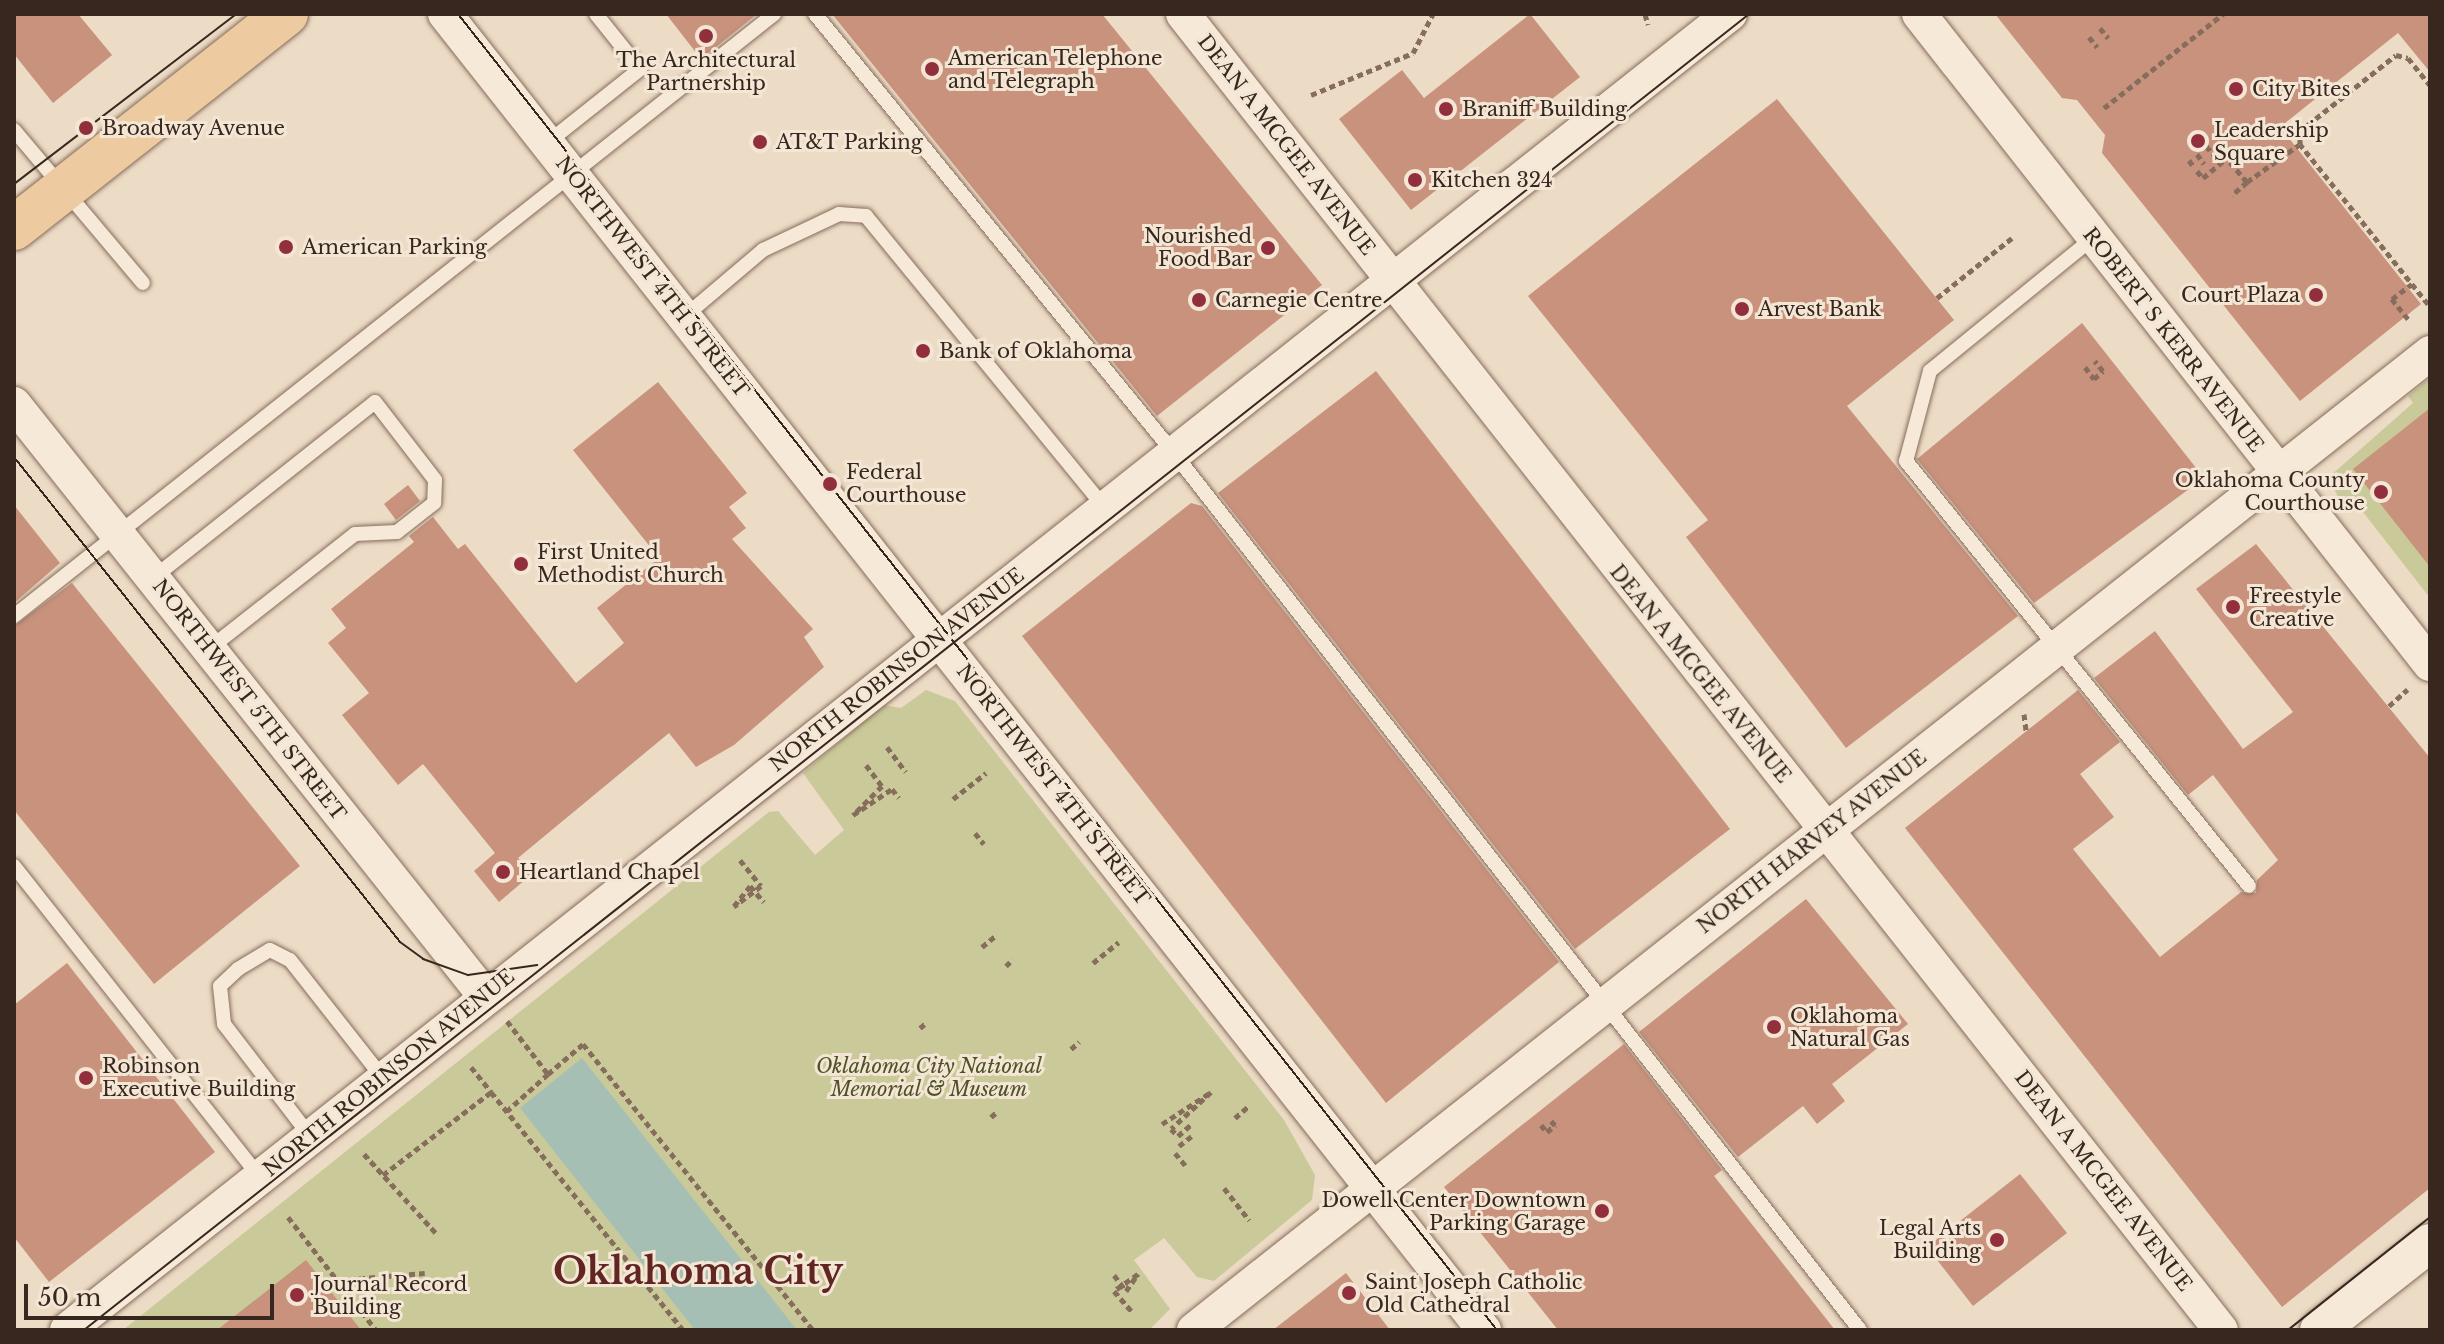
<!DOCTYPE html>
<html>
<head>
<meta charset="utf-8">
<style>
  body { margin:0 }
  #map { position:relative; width:2444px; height:1344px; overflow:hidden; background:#ecdbc5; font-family:"Libre Baskerville",serif }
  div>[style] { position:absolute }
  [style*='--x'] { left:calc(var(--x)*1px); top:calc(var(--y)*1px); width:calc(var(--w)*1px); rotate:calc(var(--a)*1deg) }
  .green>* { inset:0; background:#c9c999 }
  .water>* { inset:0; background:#a6bfb5 }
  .building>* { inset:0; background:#c8927d }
  .path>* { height:5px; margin-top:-2.5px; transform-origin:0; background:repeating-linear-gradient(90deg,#866d5c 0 6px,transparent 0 10px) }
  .roads { filter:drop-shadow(0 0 2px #866d5c) drop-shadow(0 0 2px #866d5c) }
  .service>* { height:14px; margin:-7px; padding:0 7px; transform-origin:7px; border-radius:7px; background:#f7e9d8 }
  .tertiary>* { height:34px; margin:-17px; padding:0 17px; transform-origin:17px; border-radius:17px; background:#f7e9d8 }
  .secondary>* { height:38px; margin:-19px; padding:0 19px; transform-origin:19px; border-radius:19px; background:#f7e9d8 }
  .primary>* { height:44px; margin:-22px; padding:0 22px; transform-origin:22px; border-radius:22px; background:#edca9f }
  .tram>* { height:2px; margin:-1px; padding:0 1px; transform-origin:1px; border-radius:1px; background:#37271f }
  .path-bridge>* { height:5px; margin-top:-2.5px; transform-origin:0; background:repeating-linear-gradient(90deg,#866d5c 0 6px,transparent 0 10px) }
  .dots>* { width:22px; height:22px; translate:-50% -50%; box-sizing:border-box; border:4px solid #f4e6d4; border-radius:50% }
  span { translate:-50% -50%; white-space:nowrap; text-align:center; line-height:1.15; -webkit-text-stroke:6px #f4e6d4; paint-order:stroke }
  .poi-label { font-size:20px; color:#37271f }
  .left { translate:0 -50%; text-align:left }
  .right { translate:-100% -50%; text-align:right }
  .street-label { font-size:20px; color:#37271f }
  .park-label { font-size:20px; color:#4d5227; font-style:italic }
  .town-label { font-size:36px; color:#612621; font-weight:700 }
  .frame { position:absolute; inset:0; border:16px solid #37271f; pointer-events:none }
  .scale { position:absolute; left:24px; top:1284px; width:250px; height:36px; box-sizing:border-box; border:4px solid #37271f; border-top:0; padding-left:10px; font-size:24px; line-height:28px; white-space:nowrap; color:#37271f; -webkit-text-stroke:6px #f4e6d4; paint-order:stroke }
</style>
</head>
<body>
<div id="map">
  <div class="green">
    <div style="clip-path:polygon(2430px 378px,2430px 598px,2363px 512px,2344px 511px,2329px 477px,2413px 403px,2408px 396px)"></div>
    <div style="clip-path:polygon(926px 690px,955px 701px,1284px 1120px,1315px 1175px,1312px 1200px,1214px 1281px,1197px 1277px,1164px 1238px,1134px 1260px,1170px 1309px,1149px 1330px,123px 1330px,769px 812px,778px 811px,815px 855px,844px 830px,803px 773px,883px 705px,901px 708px)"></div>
  </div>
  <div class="water">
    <div style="clip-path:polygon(582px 1058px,797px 1330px,695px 1330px,520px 1108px)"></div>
  </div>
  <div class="building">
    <div style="clip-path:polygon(14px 14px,78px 14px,112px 55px,53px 103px,14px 54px)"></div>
    <div style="clip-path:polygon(666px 14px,757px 14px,701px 59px)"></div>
    <div style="clip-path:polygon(832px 14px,1102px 14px,1322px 285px,1157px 416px)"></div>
    <div style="clip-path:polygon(1530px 14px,1580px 77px,1411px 210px,1339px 119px,1402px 70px,1424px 98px)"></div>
    <div style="clip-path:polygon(1995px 14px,2430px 14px,2430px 72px,2398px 33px,2280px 127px,2421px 304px,2300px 401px,2102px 153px,2105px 135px,2077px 100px,2062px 98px)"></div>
    <div style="clip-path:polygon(1777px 99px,1954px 320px,1847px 406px,2018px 616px,1846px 748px,1686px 537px,1708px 520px,1528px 296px)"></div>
    <div style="clip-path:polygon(2082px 323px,2204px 478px,2034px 603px,1917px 459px)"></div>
    <div style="clip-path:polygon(1376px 371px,1730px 829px,1575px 949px,1218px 493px)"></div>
    <div style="clip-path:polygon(658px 382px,747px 493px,729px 507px,746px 528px,732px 539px,813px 629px,804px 637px,824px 667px,734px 745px,696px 767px,669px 733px,518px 858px,532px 874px,499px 902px,474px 871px,495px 853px,423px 764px,398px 785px,342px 715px,369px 693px,328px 643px,346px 628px,331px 609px,414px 542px,409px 536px,433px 517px,458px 549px,465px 544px,576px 683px,624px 643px,597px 608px,659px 558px,573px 450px)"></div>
    <div style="clip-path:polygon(2430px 408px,2430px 567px,2353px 469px)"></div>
    <div style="clip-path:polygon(408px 485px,420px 501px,396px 520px,384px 504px)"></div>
    <div style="clip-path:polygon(1191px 503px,1202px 506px,1559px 962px,1386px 1103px,1022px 636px)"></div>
    <div style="clip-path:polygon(14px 505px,60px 563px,14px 603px)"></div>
    <div style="clip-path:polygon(2256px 544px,2430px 758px,2430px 1188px,2282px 1307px,1905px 828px,2078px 690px,2120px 742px,2080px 774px,2114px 817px,2073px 849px,2160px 957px,2241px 892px,2256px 893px,2257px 880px,2278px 860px,2213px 775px,2188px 795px,2094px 678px,2155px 631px,2243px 749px,2293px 712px,2196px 589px)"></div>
    <div style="clip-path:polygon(72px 583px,300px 866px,154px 984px,14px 810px,14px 626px)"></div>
    <div style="clip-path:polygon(1806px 899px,1908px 1024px,1832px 1084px,1845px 1101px,1817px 1124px,1803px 1106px,1738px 1157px,1639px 1032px)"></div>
    <div style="clip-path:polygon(67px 963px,215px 1152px,49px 1282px,14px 1237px,14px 1005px)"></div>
    <div style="clip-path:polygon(1624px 1044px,1722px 1170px,1714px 1176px,1835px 1330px,1558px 1330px,1444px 1187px)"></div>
    <div style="clip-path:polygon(2020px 1174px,2067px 1233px,1973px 1306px,1927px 1247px)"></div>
    <div style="clip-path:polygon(306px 1260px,361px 1330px,217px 1330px)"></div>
    <div style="clip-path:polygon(1346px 1273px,1390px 1330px,1273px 1330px)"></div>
  </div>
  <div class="path">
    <div style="--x:1645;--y:14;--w:11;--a:75"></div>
    <div style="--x:2100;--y:28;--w:13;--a:51"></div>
    <div style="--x:2089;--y:37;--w:13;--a:51"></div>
    <div style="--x:1311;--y:95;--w:110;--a:-22.4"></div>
    <div style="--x:1413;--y:53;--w:44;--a:-62.9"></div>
    <div style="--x:2104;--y:108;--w:152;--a:-38.3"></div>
    <div style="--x:2206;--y:146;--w:12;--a:48"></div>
    <div style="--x:2217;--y:147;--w:46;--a:49.4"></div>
    <div style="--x:2247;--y:182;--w:20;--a:139"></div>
    <div style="--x:2197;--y:154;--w:12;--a:55"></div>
    <div style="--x:2189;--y:160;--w:7;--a:56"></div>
    <div style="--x:2197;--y:171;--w:9;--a:49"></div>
    <div style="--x:2203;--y:178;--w:31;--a:-40"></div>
    <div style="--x:2247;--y:182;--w:65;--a:-35.6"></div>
    <div style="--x:1937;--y:298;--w:96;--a:-38.7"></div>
    <div style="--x:2428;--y:304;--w:205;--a:-128.7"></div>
    <div style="--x:2300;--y:144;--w:13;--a:-90"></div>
    <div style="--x:2300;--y:131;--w:122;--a:-38.4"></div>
    <div style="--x:2396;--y:55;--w:12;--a:14"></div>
    <div style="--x:2408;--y:58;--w:35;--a:51"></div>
    <div style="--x:2408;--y:319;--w:26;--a:-129"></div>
    <div style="--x:2392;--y:299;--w:25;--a:-37"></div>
    <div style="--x:2085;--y:367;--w:15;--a:53"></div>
    <div style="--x:2094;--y:379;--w:12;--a:-42"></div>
    <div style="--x:2103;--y:371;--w:13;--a:-129"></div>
    <div style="--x:2389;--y:706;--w:25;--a:-42"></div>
    <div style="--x:2024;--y:714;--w:17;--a:83"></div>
    <div style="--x:887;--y:747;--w:31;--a:53"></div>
    <div style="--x:866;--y:765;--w:26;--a:53"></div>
    <div style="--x:882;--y:786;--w:41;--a:135"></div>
    <div style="--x:853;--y:815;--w:47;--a:-33.7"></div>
    <div style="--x:892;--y:789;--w:11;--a:52"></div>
    <div style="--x:953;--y:799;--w:42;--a:-38.2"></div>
    <div style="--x:975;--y:833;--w:14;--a:51"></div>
    <div style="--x:740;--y:860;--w:33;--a:51"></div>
    <div style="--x:761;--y:886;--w:34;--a:143"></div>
    <div style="--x:734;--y:906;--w:26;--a:-51"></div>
    <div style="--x:982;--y:947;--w:17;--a:-40"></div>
    <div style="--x:1093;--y:963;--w:33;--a:-39"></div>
    <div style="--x:1006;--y:966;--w:10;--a:-45"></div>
    <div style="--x:507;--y:1021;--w:67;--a:52.3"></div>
    <div style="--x:548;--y:1074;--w:55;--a:137.9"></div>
    <div style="--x:920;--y:1028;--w:8;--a:-40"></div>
    <div style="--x:1071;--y:1049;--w:11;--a:-41"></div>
    <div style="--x:471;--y:1067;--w:32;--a:51"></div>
    <div style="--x:548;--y:1074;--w:46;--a:-40.6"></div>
    <div style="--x:583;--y:1044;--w:367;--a:51.2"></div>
    <div style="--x:991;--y:1117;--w:8;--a:-40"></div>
    <div style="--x:1235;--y:1118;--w:18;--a:-41"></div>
    <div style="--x:1162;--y:1124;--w:59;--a:-33.1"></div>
    <div style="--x:1211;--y:1092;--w:54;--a:137.2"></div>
    <div style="--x:1171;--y:1129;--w:10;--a:45"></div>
    <div style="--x:1178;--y:1136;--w:18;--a:-41"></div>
    <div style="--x:1541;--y:1125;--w:9;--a:49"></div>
    <div style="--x:1547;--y:1132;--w:11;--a:-41"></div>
    <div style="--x:1555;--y:1125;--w:8;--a:-135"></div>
    <div style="--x:1179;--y:1146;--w:16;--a:-38"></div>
    <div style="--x:1175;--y:1153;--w:16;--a:50"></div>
    <div style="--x:364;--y:1154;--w:107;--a:47.7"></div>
    <div style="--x:383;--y:1175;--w:136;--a:-37.5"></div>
    <div style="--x:491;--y:1092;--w:306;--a:51.1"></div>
    <div style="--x:1224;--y:1188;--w:41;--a:52"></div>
    <div style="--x:288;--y:1217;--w:143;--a:52.1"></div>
    <div style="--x:339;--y:1280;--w:86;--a:-4.7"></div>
    <div style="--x:1126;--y:1291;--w:21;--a:-55"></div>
    <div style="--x:1138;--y:1274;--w:29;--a:145"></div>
    <div style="--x:1114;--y:1291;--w:29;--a:49"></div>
  </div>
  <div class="roads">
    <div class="service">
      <div style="--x:815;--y:14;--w:566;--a:50.74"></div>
      <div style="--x:1173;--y:452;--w:1115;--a:51.96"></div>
      <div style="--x:14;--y:130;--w:200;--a:49.9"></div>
      <div style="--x:547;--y:143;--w:119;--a:-38.5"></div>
      <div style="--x:640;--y:69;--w:70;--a:-128.7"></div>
      <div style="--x:2093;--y:238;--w:210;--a:140.8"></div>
      <div style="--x:1930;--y:371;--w:93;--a:104.9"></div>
      <div style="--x:1906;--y:461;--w:546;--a:51.09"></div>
      <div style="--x:684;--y:317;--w:104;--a:-40.3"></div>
      <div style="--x:763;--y:250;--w:84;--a:-25.3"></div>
      <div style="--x:839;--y:214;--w:27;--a:4"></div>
      <div style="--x:866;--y:216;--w:376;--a:50.7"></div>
      <div style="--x:153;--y:578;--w:283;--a:-38.4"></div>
      <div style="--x:375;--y:402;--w:98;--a:52.4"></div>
      <div style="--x:435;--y:480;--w:23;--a:92"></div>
      <div style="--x:434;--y:503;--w:47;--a:141.9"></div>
      <div style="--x:397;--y:532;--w:42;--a:177.3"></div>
      <div style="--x:355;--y:534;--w:186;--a:141.8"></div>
      <div style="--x:14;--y:616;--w:970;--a:-38.38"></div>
      <div style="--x:14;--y:866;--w:395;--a:51.7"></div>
      <div style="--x:310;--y:1136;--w:141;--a:-127.5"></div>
      <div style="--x:224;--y:1024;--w:38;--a:-96"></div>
      <div style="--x:220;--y:986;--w:25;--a:-43"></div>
      <div style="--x:238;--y:969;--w:37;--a:-31"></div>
      <div style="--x:270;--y:950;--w:22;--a:27"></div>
      <div style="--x:290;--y:960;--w:150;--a:51.8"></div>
    </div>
    <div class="tertiary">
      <div style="--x:445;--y:14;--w:1677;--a:51.71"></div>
      <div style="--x:1183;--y:14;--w:1676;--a:51.74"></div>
      <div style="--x:1919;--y:14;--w:827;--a:51.83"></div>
      <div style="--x:14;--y:404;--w:757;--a:51.49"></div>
      <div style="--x:67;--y:1330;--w:2121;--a:-38.36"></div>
      <div style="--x:1194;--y:1330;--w:1576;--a:-38.32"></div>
    </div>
    <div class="secondary">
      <div style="--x:2319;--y:1330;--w:141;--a:-38.1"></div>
    </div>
    <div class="primary">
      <div style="--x:14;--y:228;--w:346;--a:-38.2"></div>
    </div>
  </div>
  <div class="tram">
    <div style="--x:458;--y:14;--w:1677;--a:51.71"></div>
    <div style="--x:14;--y:184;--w:280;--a:-37.4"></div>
    <div style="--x:14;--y:457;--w:620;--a:51.48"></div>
    <div style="--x:400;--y:942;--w:29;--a:36"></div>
    <div style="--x:423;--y:959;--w:48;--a:19.6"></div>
    <div style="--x:468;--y:975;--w:70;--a:-8.2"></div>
    <div style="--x:84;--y:1330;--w:2122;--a:-38.32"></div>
    <div style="--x:2288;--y:1330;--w:181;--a:-38.5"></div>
  </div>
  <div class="path-bridge">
    <div style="--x:750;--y:886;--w:21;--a:49"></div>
    <div style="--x:1114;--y:1275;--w:20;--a:53"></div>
  </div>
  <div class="dots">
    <div style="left:706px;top:36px;background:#912f3d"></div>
    <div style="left:932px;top:69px;background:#912f3d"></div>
    <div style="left:2236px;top:89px;background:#912f3d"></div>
    <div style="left:1446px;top:109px;background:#912f3d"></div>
    <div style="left:86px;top:128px;background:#912f3d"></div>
    <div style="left:2198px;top:141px;background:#912f3d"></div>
    <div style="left:760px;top:142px;background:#912f3d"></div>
    <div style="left:1415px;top:180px;background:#912f3d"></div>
    <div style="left:286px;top:247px;background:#912f3d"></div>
    <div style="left:1268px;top:248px;background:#912f3d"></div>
    <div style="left:2316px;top:295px;background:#912f3d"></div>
    <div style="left:1199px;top:300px;background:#912f3d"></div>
    <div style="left:1742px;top:309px;background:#912f3d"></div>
    <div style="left:923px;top:351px;background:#912f3d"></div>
    <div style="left:830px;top:484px;background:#912f3d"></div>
    <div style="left:2381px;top:492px;background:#912f3d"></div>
    <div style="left:521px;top:564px;background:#912f3d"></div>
    <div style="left:2233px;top:607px;background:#912f3d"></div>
    <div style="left:503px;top:872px;background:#912f3d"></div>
    <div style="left:1774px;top:1027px;background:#912f3d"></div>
    <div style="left:86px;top:1078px;background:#912f3d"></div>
    <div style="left:1602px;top:1211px;background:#912f3d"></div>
    <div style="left:1997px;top:1240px;background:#912f3d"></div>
    <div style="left:1349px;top:1293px;background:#912f3d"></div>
    <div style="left:297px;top:1295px;background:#912f3d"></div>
  </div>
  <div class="poi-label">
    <span class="left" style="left:948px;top:70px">American Telephone<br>and Telegraph</span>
    <span style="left:706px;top:72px">The Architectural<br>Partnership</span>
    <span class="left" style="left:2252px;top:89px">City Bites</span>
    <span class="left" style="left:1462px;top:109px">Braniff Building</span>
    <span class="left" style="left:102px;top:128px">Broadway Avenue</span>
    <span class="left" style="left:2214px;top:142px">Leadership<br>Square</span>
    <span class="left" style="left:776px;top:142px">AT&amp;T Parking</span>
    <span class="left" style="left:1431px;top:180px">Kitchen 324</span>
    <span class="right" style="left:1252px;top:248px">Nourished<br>Food Bar</span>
    <span class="left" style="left:302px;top:247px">American Parking</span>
    <span class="right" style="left:2300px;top:295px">Court Plaza</span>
    <span class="left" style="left:1215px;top:300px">Carnegie Centre</span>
    <span class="left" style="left:1758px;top:309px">Arvest Bank</span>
    <span class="left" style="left:939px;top:351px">Bank of Oklahoma</span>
    <span class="left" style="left:846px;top:484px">Federal<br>Courthouse</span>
    <span class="right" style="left:2365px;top:492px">Oklahoma County<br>Courthouse</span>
    <span class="left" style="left:537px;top:564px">First United<br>Methodist Church</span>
    <span class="left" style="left:2249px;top:608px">Freestyle<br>Creative</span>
    <span class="left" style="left:519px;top:872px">Heartland Chapel</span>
    <span class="left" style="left:1790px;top:1028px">Oklahoma<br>Natural Gas</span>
    <span class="left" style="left:102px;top:1078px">Robinson<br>Executive Building</span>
    <span class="right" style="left:1586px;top:1212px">Dowell Center Downtown<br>Parking Garage</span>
    <span class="right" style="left:1981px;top:1240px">Legal Arts<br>Building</span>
    <span class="left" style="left:1365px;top:1294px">Saint Joseph Catholic<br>Old Cathedral</span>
    <span class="left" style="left:313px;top:1296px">Journal Record<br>Building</span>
  </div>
  <div class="street-label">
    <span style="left:1286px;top:145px;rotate:52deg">DEAN A MCGEE AVENUE</span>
    <span style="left:652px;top:277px;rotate:52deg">NORTHWEST 4TH STREET</span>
    <span style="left:2173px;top:340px;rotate:52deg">ROBERT S KERR AVENUE</span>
    <span style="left:897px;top:670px;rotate:-38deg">NORTH ROBINSON AVENUE</span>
    <span style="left:1700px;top:674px;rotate:51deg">DEAN A MCGEE AVENUE</span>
    <span style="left:249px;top:700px;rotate:52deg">NORTHWEST 5TH STREET</span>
    <span style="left:1053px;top:785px;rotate:52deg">NORTHWEST 4TH STREET</span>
    <span style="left:1812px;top:842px;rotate:-38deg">NORTH HARVEY AVENUE</span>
    <span style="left:389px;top:1073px;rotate:-39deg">NORTH ROBINSON AVENUE</span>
    <span style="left:2103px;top:1181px;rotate:52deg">DEAN A MCGEE AVENUE</span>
  </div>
  <div class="park-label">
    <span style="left:929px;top:1078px">Oklahoma City National<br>Memorial &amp; Museum</span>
  </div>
  <div class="town-label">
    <span style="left:698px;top:1272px">Oklahoma City</span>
  </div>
  <div class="frame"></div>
  <div class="scale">50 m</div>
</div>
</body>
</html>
